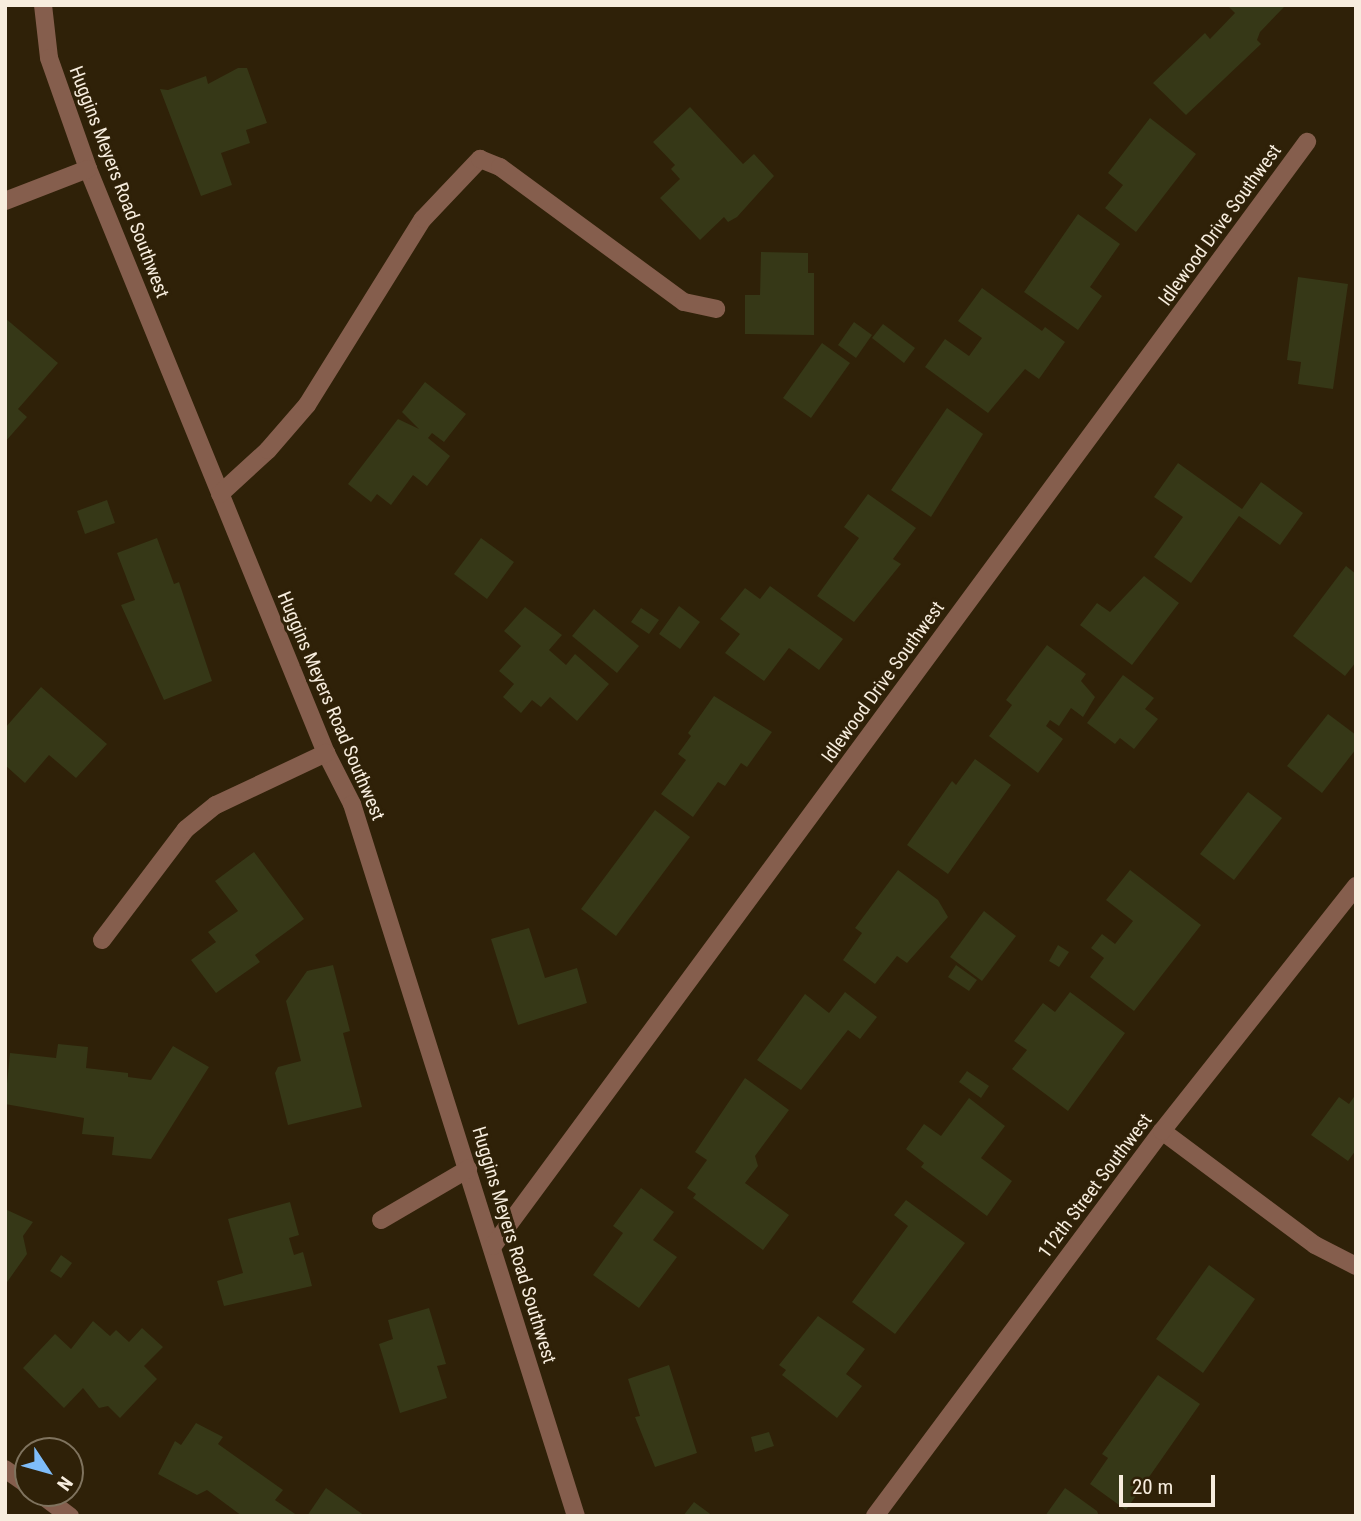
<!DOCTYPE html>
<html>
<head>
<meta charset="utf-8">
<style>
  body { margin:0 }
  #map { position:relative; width:1361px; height:1521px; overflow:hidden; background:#2f2108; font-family:"Roboto Condensed",sans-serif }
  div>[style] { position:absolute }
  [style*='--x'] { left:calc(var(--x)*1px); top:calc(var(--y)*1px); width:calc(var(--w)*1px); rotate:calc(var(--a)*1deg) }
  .building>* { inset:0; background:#363817 }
  .minor>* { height:18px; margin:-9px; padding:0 9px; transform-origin:9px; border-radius:9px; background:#855e4d }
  span { translate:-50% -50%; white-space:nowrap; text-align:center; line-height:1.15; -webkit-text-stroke:6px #2f2108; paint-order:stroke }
  .street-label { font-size:19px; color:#f7edde }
  .frame { position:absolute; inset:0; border:7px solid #f7edde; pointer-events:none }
  .north { position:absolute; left:14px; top:1437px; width:70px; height:70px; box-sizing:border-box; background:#2f2108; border:2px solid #7f735e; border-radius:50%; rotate:126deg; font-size:19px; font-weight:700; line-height:28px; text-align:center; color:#f7edde }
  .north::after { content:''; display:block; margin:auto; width:24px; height:32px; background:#7fbdf9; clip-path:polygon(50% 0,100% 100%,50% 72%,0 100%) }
  .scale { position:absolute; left:1119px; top:1475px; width:96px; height:32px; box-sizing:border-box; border:4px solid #f7edde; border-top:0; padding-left:9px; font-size:21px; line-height:24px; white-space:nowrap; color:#f7edde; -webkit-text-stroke:5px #2f2108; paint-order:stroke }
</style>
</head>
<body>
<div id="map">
  <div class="building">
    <div style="clip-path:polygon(1227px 5px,1284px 7px,1260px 32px,1257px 40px,1261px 44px,1186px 115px,1153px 83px,1205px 33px,1210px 39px,1235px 13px)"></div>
    <div style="clip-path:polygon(238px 68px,247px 68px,267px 123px,246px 130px,250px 143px,221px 153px,232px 185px,201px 196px,160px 89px,168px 90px,206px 76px,208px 84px)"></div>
    <div style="clip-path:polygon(690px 107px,743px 164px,754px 154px,774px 176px,737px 217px,728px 222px,724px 217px,700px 240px,660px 198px,680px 179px,671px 169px,675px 165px,653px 142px)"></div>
    <div style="clip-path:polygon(1150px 118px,1196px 154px,1136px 232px,1105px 208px,1123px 185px,1108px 173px)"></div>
    <div style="clip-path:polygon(1078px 214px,1120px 244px,1090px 287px,1102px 296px,1078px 330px,1024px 292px)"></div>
    <div style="clip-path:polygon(761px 252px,808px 253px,808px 273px,814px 273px,814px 335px,745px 334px,745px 295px,760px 295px)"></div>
    <div style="clip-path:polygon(1298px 277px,1348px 284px,1333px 389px,1298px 384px,1301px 362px,1287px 360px)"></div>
    <div style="clip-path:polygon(982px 288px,1042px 331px,1045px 327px,1065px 342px,1039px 379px,1025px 369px,988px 413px,925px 367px,945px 339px,969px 356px,982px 338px,958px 321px)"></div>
    <div style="clip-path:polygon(5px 318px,58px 363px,18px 409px,27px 417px,5px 442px)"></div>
    <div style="clip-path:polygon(854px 322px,872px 335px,856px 358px,838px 345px)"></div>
    <div style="clip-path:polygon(883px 324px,915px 348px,904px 363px,872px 338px)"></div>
    <div style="clip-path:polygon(822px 343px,850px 363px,811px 418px,783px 398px)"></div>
    <div style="clip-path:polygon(425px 382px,466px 414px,444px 442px,432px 433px,428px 438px,450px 456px,427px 486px,413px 475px,391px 505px,377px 494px,371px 502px,348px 484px,398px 419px,419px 429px,402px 412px)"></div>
    <div style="clip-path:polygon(947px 408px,983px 434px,931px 517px,891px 490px)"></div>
    <div style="clip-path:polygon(1178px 463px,1242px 509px,1261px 482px,1303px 513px,1280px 545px,1239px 516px,1191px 583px,1154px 557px,1183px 517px,1154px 497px)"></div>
    <div style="clip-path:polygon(868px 494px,916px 528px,893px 559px,901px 564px,854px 622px,817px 596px,859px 538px,844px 527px)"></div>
    <div style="clip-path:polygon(107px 500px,115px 523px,85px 534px,77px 511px)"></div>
    <div style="clip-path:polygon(157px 538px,174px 584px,179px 582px,212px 681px,164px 700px,121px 605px,135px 600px,117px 553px)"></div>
    <div style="clip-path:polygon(481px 538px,514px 562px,487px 599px,454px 574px)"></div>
    <div style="clip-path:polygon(1346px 566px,1356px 574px,1356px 662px,1345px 676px,1293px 636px)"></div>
    <div style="clip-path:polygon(1144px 576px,1179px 603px,1132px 665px,1080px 625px,1097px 603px,1110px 612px)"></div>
    <div style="clip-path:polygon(770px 586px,843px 639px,819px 670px,789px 648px,764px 681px,725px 653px,740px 634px,720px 619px,745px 588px,760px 599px)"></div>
    <div style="clip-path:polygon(679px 606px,700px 622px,680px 649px,659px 634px)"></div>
    <div style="clip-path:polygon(525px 607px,562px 635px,549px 650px,566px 665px,575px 654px,609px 684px,577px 721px,550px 697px,541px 707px,532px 700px,521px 713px,503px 697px,514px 684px,499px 671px,521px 646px,504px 631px)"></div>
    <div style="clip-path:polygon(641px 608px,659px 620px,649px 634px,631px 622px)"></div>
    <div style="clip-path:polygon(594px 609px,639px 646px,617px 673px,572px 636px)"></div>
    <div style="clip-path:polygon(1047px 645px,1086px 674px,1081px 681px,1095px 697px,1083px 717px,1071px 708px,1059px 726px,1050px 720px,1046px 726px,1063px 739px,1038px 773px,989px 736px,1012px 705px,1006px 700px)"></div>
    <div style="clip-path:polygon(1123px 675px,1154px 698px,1145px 709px,1158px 719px,1134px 749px,1120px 738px,1115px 744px,1087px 723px)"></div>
    <div style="clip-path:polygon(41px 687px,107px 744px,76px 778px,49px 755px,25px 783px,5px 765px,5px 728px)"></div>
    <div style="clip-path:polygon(714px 696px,772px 732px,747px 767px,741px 763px,725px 786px,718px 782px,693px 817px,661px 794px,686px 760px,678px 754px,691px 736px,688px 733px)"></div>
    <div style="clip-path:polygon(1328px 714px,1356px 735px,1356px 749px,1322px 793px,1287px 766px)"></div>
    <div style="clip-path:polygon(975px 759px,1011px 785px,948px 874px,907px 845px,952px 781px,956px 785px)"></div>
    <div style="clip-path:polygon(1248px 792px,1282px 818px,1234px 880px,1200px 854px)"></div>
    <div style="clip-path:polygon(655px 810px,690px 837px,616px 936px,581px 909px)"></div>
    <div style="clip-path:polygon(254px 852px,304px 919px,255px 955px,260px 962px,216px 993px,191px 960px,216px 942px,208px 932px,238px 911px,215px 881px)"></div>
    <div style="clip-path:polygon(898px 870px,938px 900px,948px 917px,907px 963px,897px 956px,875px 984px,843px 960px,862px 933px,855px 928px)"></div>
    <div style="clip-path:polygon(1130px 870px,1201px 925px,1134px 1011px,1090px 977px,1104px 958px,1091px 948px,1102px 934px,1115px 944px,1133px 921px,1106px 900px)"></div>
    <div style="clip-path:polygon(984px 911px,1016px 936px,982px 981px,950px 957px)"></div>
    <div style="clip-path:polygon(529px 928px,545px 978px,577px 968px,587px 1003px,518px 1025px,491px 939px)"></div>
    <div style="clip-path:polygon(1058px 945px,1069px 952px,1059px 967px,1049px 961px)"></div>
    <div style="clip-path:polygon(333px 965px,350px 1031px,343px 1033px,362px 1107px,288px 1125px,275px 1073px,278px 1067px,301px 1061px,286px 1001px,307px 971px)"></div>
    <div style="clip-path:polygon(956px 965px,977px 980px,969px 991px,948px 977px)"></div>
    <div style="clip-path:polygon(845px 992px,877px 1017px,860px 1039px,848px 1030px,801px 1090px,757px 1060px,805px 994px,829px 1013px)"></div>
    <div style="clip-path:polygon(1070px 992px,1125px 1033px,1068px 1111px,1012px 1069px,1027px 1050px,1014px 1041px,1043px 1003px,1055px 1012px)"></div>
    <div style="clip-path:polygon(58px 1044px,88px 1047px,86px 1068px,128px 1073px,128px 1077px,151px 1080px,173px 1046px,209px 1067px,151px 1159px,112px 1155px,114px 1137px,82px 1134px,84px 1118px,5px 1104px,10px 1053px,56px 1058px)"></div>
    <div style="clip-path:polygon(967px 1071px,989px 1086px,981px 1098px,959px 1082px)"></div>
    <div style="clip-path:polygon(745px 1078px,789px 1110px,755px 1156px,758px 1166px,745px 1183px,789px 1215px,763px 1250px,693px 1198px,696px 1194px,687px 1188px,707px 1160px,695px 1152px)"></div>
    <div style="clip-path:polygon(1356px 1094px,1356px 1150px,1348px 1161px,1311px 1135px,1339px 1097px,1349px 1104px)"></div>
    <div style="clip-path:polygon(969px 1098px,1005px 1126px,981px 1158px,1012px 1181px,987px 1216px,921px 1167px,924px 1163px,906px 1149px,924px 1124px,941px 1136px)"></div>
    <div style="clip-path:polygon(641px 1188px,674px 1212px,653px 1240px,677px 1257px,639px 1308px,593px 1275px,623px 1233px,613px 1226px)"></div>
    <div style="clip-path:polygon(906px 1200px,965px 1243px,895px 1334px,852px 1302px,908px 1226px,894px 1215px)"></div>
    <div style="clip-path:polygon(290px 1202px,299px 1235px,289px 1238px,294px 1255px,303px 1252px,312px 1286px,224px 1306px,217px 1281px,243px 1273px,228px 1219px)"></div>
    <div style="clip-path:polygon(5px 1209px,33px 1222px,23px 1236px,27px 1254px,5px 1285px)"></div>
    <div style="clip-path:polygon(61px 1255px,72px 1263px,61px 1278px,50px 1271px)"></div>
    <div style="clip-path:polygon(1209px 1265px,1255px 1299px,1203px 1373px,1156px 1339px)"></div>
    <div style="clip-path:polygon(429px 1308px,446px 1364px,437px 1366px,447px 1398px,400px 1413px,379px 1344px,393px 1339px,388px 1320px)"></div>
    <div style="clip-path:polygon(818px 1316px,865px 1349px,846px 1374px,862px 1386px,837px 1418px,782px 1375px,786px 1370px,779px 1365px)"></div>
    <div style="clip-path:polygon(93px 1321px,110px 1336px,116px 1330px,129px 1342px,142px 1328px,163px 1347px,144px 1366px,157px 1379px,120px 1418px,108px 1406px,99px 1408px,83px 1388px,64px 1408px,23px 1368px,55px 1334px,71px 1349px)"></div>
    <div style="clip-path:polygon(669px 1365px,697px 1453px,655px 1467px,635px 1417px,640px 1416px,628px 1379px)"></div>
    <div style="clip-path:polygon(1158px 1375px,1200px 1404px,1126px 1510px,1090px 1484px,1108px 1458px,1102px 1454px)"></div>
    <div style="clip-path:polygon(196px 1423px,223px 1437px,218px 1444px,283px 1490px,275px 1500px,298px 1516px,242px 1516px,207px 1490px,197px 1495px,158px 1474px,175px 1441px,181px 1445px)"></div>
    <div style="clip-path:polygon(769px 1432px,774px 1446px,755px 1452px,751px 1437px)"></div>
    <div style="clip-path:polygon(326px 1488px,365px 1516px,307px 1516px)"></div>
    <div style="clip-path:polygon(1065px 1488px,1097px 1511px,1099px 1516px,1045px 1516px)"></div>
    <div style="clip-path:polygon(694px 1502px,713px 1516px,683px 1516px)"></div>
  </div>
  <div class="minor">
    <div style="--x:43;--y:5;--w:53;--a:83.5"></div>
    <div style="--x:49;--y:58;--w:118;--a:70.6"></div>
    <div style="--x:88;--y:169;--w:631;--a:67.83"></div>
    <div style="--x:326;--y:753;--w:57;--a:63"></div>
    <div style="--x:352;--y:804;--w:746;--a:72.54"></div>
    <div style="--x:5;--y:201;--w:89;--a:-21.1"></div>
    <div style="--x:220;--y:494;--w:65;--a:-42.5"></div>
    <div style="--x:268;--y:450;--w:60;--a:-49.1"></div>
    <div style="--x:307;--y:405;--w:219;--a:-58.1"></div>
    <div style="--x:423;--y:219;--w:83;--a:-46.5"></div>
    <div style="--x:480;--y:159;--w:22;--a:22"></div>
    <div style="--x:500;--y:167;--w:228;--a:36.3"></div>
    <div style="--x:684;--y:302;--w:33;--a:12"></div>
    <div style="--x:102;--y:940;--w:139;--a:-52.9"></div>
    <div style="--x:186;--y:829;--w:38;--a:-39"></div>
    <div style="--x:216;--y:805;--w:122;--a:-25.3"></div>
    <div style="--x:1162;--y:1131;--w:191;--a:36.7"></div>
    <div style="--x:1315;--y:1245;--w:46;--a:27.1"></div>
    <div style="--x:381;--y:1220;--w:101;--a:-30.4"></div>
    <div style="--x:493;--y:1246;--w:1372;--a:-53.6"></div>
    <div style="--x:5;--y:1469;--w:28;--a:35"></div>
    <div style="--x:39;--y:1493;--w:39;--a:37"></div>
    <div style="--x:875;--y:1516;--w:480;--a:-53.3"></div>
    <div style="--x:1162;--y:1131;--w:313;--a:-51.6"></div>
  </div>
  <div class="street-label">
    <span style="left:119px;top:182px;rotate:69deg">Huggins Meyers Road Southwest</span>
    <span style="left:1220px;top:225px;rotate:-54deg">Idlewood Drive Southwest</span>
    <span style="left:883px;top:682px;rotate:-54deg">Idlewood Drive Southwest</span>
    <span style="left:331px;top:706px;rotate:67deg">Huggins Meyers Road Southwest</span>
    <span style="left:1095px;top:1186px;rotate:-53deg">112th Street Southwest</span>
    <span style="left:514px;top:1245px;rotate:73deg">Huggins Meyers Road Southwest</span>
  </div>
  <div class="frame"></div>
  <div class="north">N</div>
  <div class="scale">20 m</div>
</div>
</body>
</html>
